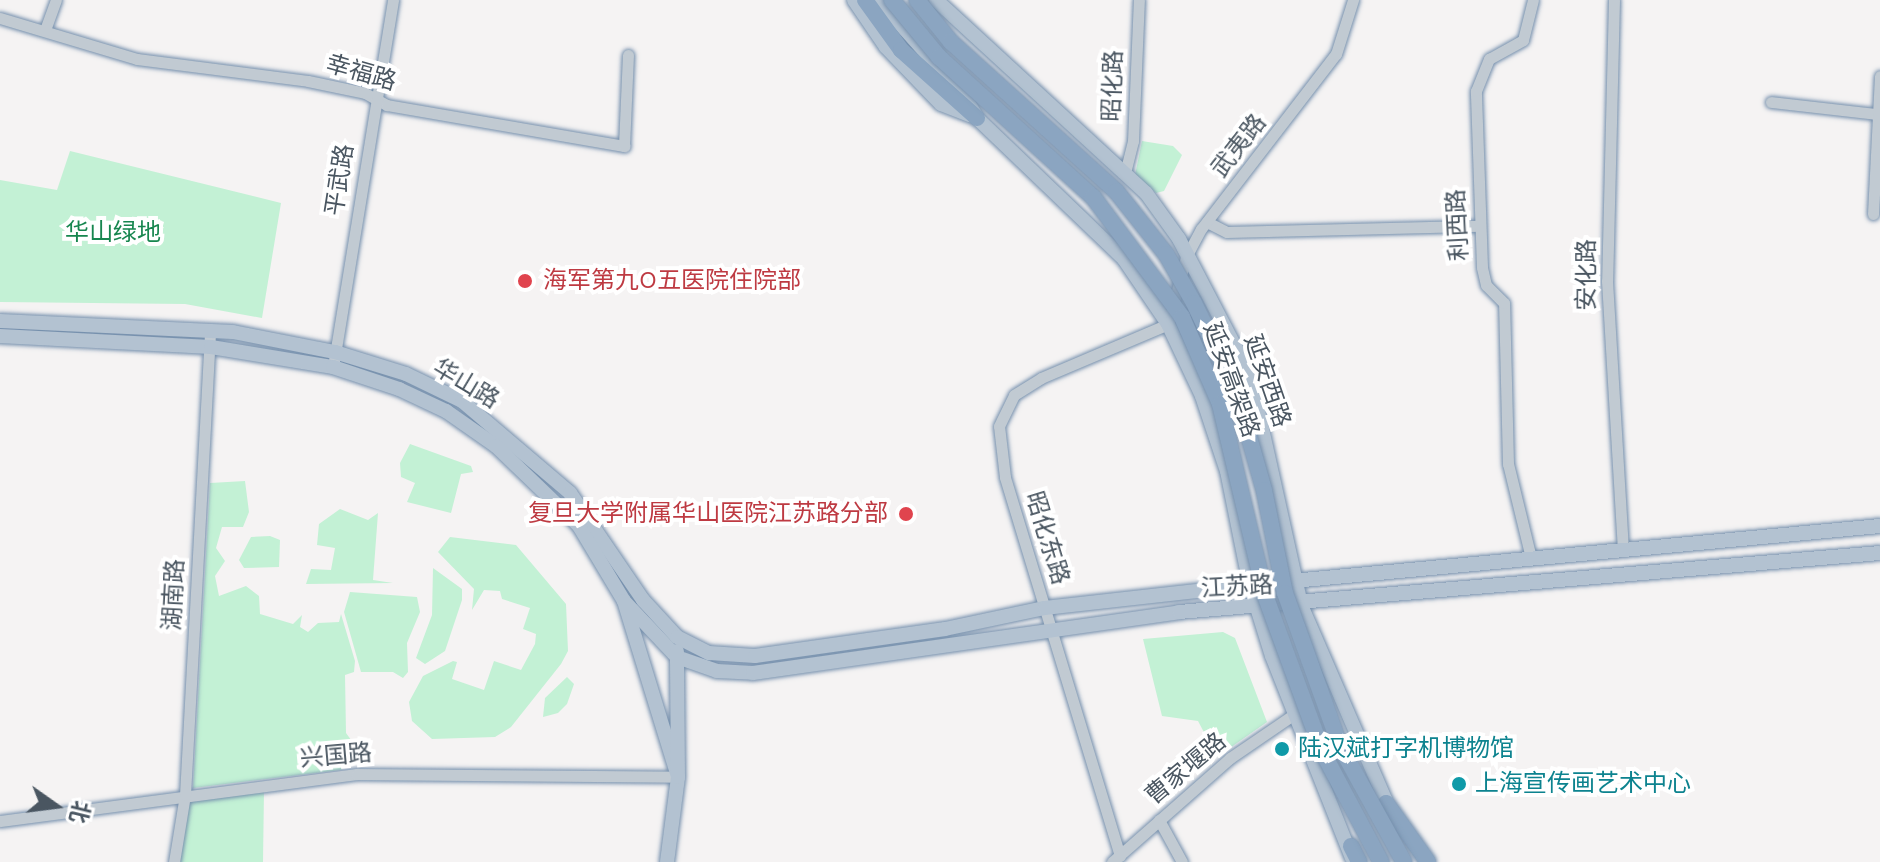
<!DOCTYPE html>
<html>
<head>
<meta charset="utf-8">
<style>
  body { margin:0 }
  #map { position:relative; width:1880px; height:862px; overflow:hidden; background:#f5f3f3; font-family:"Work Sans","Noto Sans SC",sans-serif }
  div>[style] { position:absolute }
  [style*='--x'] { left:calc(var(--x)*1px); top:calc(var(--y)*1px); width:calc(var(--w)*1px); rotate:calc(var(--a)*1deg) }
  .green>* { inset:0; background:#c3f1d5 }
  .roads { filter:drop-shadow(0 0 2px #7690ad) drop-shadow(0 0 2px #7690ad) }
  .minor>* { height:11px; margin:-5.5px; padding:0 5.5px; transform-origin:5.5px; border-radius:5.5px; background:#c1cad2 }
  .major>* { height:14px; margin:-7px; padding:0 7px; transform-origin:7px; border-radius:7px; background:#b3c2d1 }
  .highway>* { height:16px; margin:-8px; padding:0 8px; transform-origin:8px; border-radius:8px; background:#8ba5c1 }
  .bridges { filter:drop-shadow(0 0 2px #7690ad) drop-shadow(0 0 2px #7690ad) }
  .highway-bridge>* { height:16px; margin:-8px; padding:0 8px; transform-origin:8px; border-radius:8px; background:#8ba5c1 }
  .dots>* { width:22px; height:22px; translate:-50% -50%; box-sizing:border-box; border:4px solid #fff; border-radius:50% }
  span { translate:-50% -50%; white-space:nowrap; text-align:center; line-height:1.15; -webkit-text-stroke:8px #fff; paint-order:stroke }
  .street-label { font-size:24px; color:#4a5661 }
  .park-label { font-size:24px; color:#17864f }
  .health-label { font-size:24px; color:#be3a42 }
  .left { translate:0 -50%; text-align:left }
  .right { translate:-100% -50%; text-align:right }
  .culture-label { font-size:24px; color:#0d838f }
  .north { position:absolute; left:16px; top:766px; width:80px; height:80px; -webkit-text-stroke:6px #fff; paint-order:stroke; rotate:104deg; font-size:22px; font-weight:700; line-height:32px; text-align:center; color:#4a5661 }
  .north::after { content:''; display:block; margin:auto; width:28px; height:36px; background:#4a5661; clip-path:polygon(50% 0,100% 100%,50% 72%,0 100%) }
</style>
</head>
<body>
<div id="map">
  <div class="green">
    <div style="clip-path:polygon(1142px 141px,1173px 146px,1182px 155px,1164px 191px,1156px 193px,1135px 175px)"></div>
    <div style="clip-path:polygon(70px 151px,281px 203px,262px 318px,185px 304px,0 302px,0 180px,57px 190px)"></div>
    <div style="clip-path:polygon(410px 444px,471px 466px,473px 472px,461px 474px,451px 513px,407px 502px,415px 483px,401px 477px,400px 463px)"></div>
    <div style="clip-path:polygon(245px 481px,249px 512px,243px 527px,222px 527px,216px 548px,225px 561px,215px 576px,219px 596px,246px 586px,259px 596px,260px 614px,293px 624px,302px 615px,300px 627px,308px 632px,318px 623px,339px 622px,341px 614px,355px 661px,354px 672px,345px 675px,346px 733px,357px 748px,341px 770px,193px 788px,210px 483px)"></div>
    <div style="clip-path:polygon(340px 509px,368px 520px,378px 513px,373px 580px,393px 583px,306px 584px,311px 569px,331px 570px,335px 548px,317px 545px,319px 524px)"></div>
    <div style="clip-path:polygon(270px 536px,280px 540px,279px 567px,244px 568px,239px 560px,251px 537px)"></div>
    <div style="clip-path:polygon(450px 537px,516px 545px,566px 604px,568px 651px,561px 664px,511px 727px,495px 737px,432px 739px,412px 721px,409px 702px,423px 676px,453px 661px,457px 662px,452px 679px,484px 690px,494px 661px,521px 670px,535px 644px,536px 634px,523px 629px,530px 608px,502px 599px,500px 591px,484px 590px,472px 610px,474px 589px,438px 552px)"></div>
    <div style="clip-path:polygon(433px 568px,462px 589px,462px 600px,445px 651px,425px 664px,416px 658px,432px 615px)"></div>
    <div style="clip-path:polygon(350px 592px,417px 597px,420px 612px,407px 643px,408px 672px,403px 678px,393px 672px,361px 672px,344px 612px)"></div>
    <div style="clip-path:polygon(1223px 632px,1235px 638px,1267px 722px,1217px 757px,1198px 721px,1162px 716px,1143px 639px)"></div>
    <div style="clip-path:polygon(567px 677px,574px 684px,567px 704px,558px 713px,543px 717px,545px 698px)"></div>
    <div style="clip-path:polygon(264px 790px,263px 862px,180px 862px,190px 799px)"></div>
  </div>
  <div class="roads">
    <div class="minor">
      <div style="--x:1614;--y:0;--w:281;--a:91.4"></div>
      <div style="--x:1607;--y:281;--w:268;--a:86.6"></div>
      <div style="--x:0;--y:18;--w:143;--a:16.7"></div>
      <div style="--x:137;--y:59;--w:172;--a:7.3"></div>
      <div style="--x:308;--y:81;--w:58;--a:11.9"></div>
      <div style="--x:365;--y:93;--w:25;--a:29"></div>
      <div style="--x:387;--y:105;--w:241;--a:9.8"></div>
      <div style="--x:624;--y:146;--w:91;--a:-87.5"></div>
      <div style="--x:45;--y:30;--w:32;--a:-70"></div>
      <div style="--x:1771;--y:102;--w:106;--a:6.5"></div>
      <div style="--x:1125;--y:173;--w:33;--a:-76"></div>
      <div style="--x:1133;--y:141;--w:141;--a:-87.6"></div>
      <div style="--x:1873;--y:214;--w:138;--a:-87.1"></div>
      <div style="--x:1207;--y:222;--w:22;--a:27"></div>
      <div style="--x:1227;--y:232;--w:253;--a:-1.4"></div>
      <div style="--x:333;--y:367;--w:372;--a:-80.7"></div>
      <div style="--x:1531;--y:558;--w:97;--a:-103.7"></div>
      <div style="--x:1508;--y:464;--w:161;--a:-91.4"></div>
      <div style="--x:1504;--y:303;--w:25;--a:-135"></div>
      <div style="--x:1486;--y:285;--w:18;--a:-103"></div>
      <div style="--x:1482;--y:267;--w:176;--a:-92"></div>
      <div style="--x:1476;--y:91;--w:35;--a:-68"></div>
      <div style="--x:1489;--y:59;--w:39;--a:-29"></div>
      <div style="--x:1523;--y:40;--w:41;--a:-76"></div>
      <div style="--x:1159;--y:820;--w:48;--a:61.3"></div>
      <div style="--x:0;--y:821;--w:360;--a:-7.5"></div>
      <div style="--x:357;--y:774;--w:321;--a:0.5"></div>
      <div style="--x:1120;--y:856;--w:396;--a:-106.9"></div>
      <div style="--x:1005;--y:477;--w:51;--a:-96.7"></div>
      <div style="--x:999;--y:426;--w:34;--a:-64"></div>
      <div style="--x:1014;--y:395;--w:32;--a:-32"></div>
      <div style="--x:1041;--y:378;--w:138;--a:-23"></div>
      <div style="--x:1168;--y:324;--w:69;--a:-75"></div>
      <div style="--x:1186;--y:257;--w:32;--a:-62"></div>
      <div style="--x:1201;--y:229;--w:221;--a:-52.4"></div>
      <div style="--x:1336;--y:54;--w:57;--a:-72.5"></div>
      <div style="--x:174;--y:862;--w:68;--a:-80.7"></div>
      <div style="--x:185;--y:795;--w:466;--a:-86.9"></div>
      <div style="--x:1112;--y:862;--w:157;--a:-41.4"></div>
      <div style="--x:1230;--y:758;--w:76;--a:-34.3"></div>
    </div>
    <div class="major">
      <div style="--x:854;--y:0;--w:57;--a:55.8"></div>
      <div style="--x:886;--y:47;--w:79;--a:46"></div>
      <div style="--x:941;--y:104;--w:31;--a:21"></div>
      <div style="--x:879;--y:0;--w:130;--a:48.4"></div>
      <div style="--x:965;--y:97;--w:24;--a:60"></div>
      <div style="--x:977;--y:118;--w:204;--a:43.8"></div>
      <div style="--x:1124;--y:259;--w:78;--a:55.9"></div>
      <div style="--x:1168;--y:324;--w:80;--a:64.7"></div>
      <div style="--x:1202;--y:396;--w:79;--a:71.6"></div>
      <div style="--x:1227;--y:471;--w:116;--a:78.6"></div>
      <div style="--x:1250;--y:585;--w:74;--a:72.8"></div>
      <div style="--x:1272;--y:656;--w:217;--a:68.4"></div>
      <div style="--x:936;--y:0;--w:285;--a:42.6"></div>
      <div style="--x:1146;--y:193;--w:57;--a:54.3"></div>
      <div style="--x:1179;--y:239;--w:132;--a:62.5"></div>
      <div style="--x:1240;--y:356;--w:44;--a:69.9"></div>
      <div style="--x:1255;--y:397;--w:213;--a:77.5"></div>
      <div style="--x:1301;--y:605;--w:227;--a:66.6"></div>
      <div style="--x:0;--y:321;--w:233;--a:2.7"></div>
      <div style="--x:233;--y:332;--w:104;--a:11.1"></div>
      <div style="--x:335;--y:352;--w:74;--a:17.2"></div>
      <div style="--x:406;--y:374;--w:62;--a:25.7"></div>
      <div style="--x:462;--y:401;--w:142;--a:40.4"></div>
      <div style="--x:570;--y:493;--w:130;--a:55.7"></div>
      <div style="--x:643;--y:600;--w:50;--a:47.4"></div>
      <div style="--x:677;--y:637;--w:36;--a:27"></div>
      <div style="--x:709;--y:653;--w:46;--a:3.7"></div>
      <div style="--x:755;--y:656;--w:192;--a:-8.1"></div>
      <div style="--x:945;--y:629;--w:102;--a:-11.9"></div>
      <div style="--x:1045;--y:608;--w:206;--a:-6.4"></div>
      <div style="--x:1250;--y:585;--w:633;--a:-5.35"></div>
      <div style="--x:0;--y:336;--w:211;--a:3"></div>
      <div style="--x:211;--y:347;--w:124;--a:9.3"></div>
      <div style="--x:333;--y:367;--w:70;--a:18.4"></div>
      <div style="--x:399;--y:389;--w:52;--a:25.1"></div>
      <div style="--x:446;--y:411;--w:61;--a:35"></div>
      <div style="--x:496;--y:446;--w:115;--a:43.9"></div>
      <div style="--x:579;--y:526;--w:87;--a:59"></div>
      <div style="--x:624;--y:601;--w:184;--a:72.9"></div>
      <div style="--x:624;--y:601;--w:77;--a:46.6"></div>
      <div style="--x:677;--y:657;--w:42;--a:19.3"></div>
      <div style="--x:717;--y:671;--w:36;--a:3"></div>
      <div style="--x:753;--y:673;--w:430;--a:-8.1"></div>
      <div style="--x:1179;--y:612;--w:703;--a:-4.81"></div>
      <div style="--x:667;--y:862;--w:86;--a:-82.6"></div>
      <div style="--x:678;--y:777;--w:126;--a:-90.5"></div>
    </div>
    <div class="highway">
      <div style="--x:865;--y:0;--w:62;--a:54.2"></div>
      <div style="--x:901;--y:50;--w:102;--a:41.8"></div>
      <div style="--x:1386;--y:803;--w:72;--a:54.6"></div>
      <div style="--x:1351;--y:846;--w:18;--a:63"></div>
    </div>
  </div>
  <div class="bridges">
    <div class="highway-bridge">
      <div style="--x:892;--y:0;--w:74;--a:50.5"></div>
      <div style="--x:939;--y:57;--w:208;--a:42.3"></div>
      <div style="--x:1093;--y:197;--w:149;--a:53.4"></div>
      <div style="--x:1182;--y:317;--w:95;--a:66.4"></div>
      <div style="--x:1220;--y:404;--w:196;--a:76.7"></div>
      <div style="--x:1265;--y:595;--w:166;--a:69.9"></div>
      <div style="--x:1322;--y:751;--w:126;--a:62"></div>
      <div style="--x:917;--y:0;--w:54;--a:51"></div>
      <div style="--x:951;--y:42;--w:222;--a:42.1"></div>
      <div style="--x:1116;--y:191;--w:80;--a:51.6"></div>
      <div style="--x:1166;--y:254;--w:56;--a:60.3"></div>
      <div style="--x:1194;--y:303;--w:98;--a:64.5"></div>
      <div style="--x:1236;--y:391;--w:103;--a:74.2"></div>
      <div style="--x:1264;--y:490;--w:105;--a:78.5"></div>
      <div style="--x:1285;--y:593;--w:163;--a:70.2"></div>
      <div style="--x:1340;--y:746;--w:132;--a:61.1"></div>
    </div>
  </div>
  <div class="dots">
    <div style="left:525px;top:281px;background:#e0444e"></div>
    <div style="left:906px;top:514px;background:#e0444e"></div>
    <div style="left:1282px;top:749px;background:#0f9aa8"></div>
    <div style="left:1459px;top:784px;background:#0f9aa8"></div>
  </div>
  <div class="street-label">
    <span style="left:361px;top:73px;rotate:16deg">幸福路</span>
    <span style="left:1113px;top:86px;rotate:-88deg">昭化路</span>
    <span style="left:1239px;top:146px;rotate:-52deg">武夷路</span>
    <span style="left:340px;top:180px;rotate:-81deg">平武路</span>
    <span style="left:1458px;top:225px;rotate:-93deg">利西路</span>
    <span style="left:1587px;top:275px;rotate:-90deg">安化路</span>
    <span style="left:1231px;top:380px;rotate:70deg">延安高架路</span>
    <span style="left:1267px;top:381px;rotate:71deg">延安西路</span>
    <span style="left:466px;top:384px;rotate:31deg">华山路</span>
    <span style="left:1047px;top:538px;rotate:73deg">昭化东路</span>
    <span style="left:1237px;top:587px;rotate:-3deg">江苏路</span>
    <span style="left:174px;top:595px;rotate:-87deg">湖南路</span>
    <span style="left:336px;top:756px;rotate:-5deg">兴国路</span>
    <span style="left:1186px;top:769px;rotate:-40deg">曹家堰路</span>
  </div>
  <div class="park-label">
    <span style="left:113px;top:233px">华山绿地</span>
  </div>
  <div class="health-label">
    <span class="left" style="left:543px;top:281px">海军第九O五医院住院部</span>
    <span class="right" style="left:888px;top:514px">复旦大学附属华山医院江苏路分部</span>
  </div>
  <div class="culture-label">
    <span class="left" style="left:1298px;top:749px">陆汉斌打字机博物馆</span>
    <span class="left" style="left:1475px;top:784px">上海宣传画艺术中心</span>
  </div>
  <div class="north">北</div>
</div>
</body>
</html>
